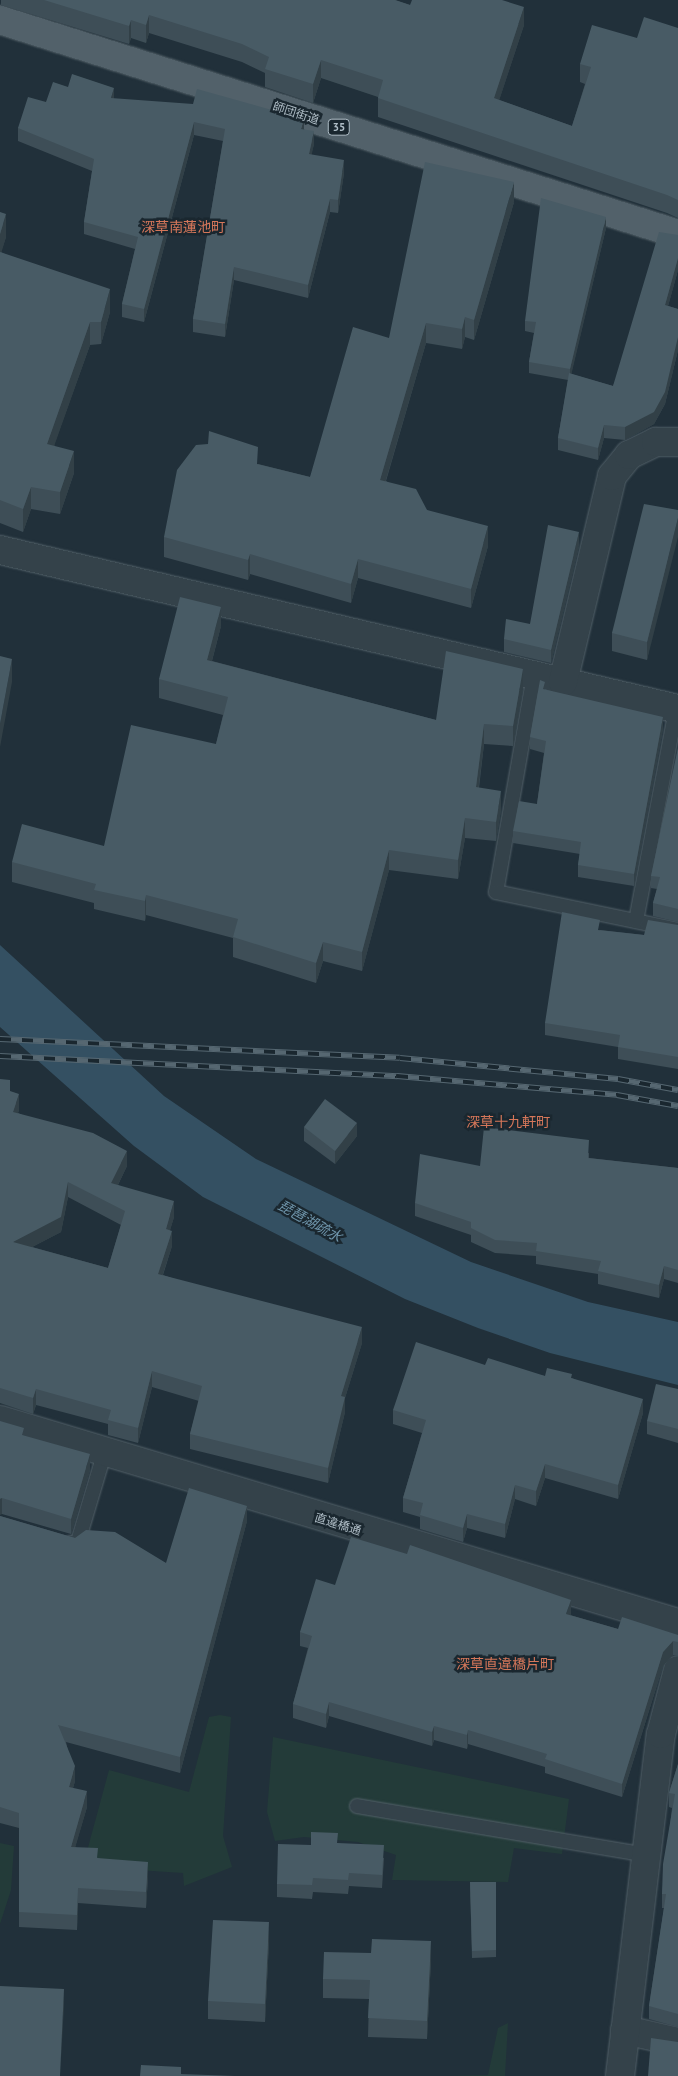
<!DOCTYPE html>
<html>
<head>
<meta charset="utf-8">
<style>
  body { margin:0 }
  #map { position:relative; width:678px; height:2076px; overflow:hidden; background:#21303a; font-family:"PT Sans","Noto Sans JP",sans-serif }
  div>[style] { position:absolute }
  [style*='--x'] { left:calc(var(--x)*1px); top:calc(var(--y)*1px); width:calc(var(--w)*1px); rotate:calc(var(--a)*1deg) }
  .green>* { inset:0; background:#233b39 }
  .water>* { inset:0; background:#345062 }
  .roads { filter:drop-shadow(0 0 1px #526068) drop-shadow(0 0 1px #526068) }
  .lane>* { height:14px; margin:-7px; padding:0 7px; transform-origin:7px; border-radius:7px; background:#34424a }
  .street>* { height:28px; margin:-14px; padding:0 14px; transform-origin:14px; border-radius:14px; background:#34424a }
  .primary>* { height:28px; margin:-14px; padding:0 14px; transform-origin:14px; border-radius:14px; background:#52616a }
  .rail>* { height:5.5px; margin-top:-2.75px; transform-origin:0; background:repeating-linear-gradient(90deg,#1a272f 0 11px,#566771 0 22px); box-sizing:border-box; border-block:1px solid #566771 }
  .wall>* { inset:0; background:#3e4e57 }
  .shaded-wall>* { inset:0; background:#324047 }
  .building>* { inset:0; background:#485b65 }
  span { translate:-50% -50%; white-space:nowrap; text-align:center; line-height:1.15; -webkit-text-stroke:5px #1a272f; paint-order:stroke }
  .shield-label span { padding:1px 4px; background:#1a272f; border:1px solid; border-radius:4px; -webkit-text-stroke-width:0 }
  .shield-label { font-size:11px; color:#afbdc6; font-weight:700 }
  .street-label { font-size:12px; color:#afbdc6 }
  .neighbourhood-label { font-size:14px; color:#d6775a }
  .water-label { font-size:14px; color:#6f95ab; font-style:italic }
</style>
</head>
<body>
<div id="map">
  <div class="green">
    <div style="clip-path:polygon(220px 1715px,231px 1717px,223px 1836px,232px 1867px,184px 1886px,183px 1873px,122px 1869px,86px 1855px,109px 1770px,189px 1792px,209px 1717px)"></div>
    <div style="clip-path:polygon(273px 1737px,569px 1799px,562px 1854px,514px 1848px,508px 1882px,392px 1880px,396px 1855px,358px 1842px,304px 1837px,275px 1841px,267px 1812px)"></div>
    <div style="clip-path:polygon(0 1843px,14px 1846px,11px 1890px,0 1924px)"></div>
    <div style="clip-path:polygon(508px 2023px,505px 2076px,449px 2076px,488px 2075px,498px 2028px)"></div>
  </div>
  <div class="water">
    <div style="clip-path:polygon(0 945px,164px 1096px,256px 1159px,471px 1262px,588px 1302px,678px 1322px,678px 1385px,550px 1353px,478px 1328px,405px 1299px,203px 1197px,134px 1146px,0 1027px)"></div>
  </div>
  <div class="roads">
    <div class="lane">
      <div style="--x:534;--y:675;--w:220;--a:99.9"></div>
      <div style="--x:496;--y:892;--w:186;--a:11.8"></div>
      <div style="--x:636;--y:921;--w:221;--a:-79.3"></div>
      <div style="--x:70;--y:1543;--w:7;--a:16"></div>
      <div style="--x:77;--y:1545;--w:98;--a:-73.4"></div>
      <div style="--x:357;--y:1806;--w:294;--a:9.6"></div>
    </div>
    <div class="street">
      <div style="--x:0;--y:550;--w:696;--a:13.2"></div>
      <div style="--x:563;--y:682;--w:212;--a:-76.6"></div>
      <div style="--x:612;--y:476;--w:27;--a:-51"></div>
      <div style="--x:629;--y:455;--w:30;--a:-26"></div>
      <div style="--x:656;--y:442;--w:22;--a:0"></div>
      <div style="--x:0;--y:1420;--w:708;--a:16.67"></div>
      <div style="--x:625;--y:2030;--w:54;--a:12.8"></div>
      <div style="--x:620;--y:2076;--w:344;--a:-83.2"></div>
      <div style="--x:661;--y:1734;--w:66;--a:-75.1"></div>
    </div>
    <div class="primary">
      <div style="--x:0;--y:20;--w:711;--a:17.52"></div>
    </div>
  </div>
  <div class="rail">
    <div style="--x:0;--y:1039;--w:400;--a:2.7"></div>
    <div style="--x:400;--y:1058;--w:219;--a:5.5"></div>
    <div style="--x:618;--y:1079;--w:61;--a:10.4"></div>
    <div style="--x:0;--y:1056;--w:398;--a:2.9"></div>
    <div style="--x:397;--y:1076;--w:221;--a:4.9"></div>
    <div style="--x:617;--y:1095;--w:62;--a:10.2"></div>
  </div>
  <div class="wall">
    <div style="clip-path:polygon(1px 0,395px 0,410px 5px,524px 25px,499px 100px,572px 126px,585px 84px,580px 82px,580px 64px,637px 38px,678px 28px,678px 218px,667px 213px,378px 117px,378px 97px,321px 78px,313px 103px,265px 87px,265px 73px,242px 62px,149px 33px,146px 43px,131px 38px,129px 44px,1px 5px)"></div>
    <div style="clip-path:polygon(68px 87px,114px 99px,304px 129px,314px 144px,311px 155px,344px 173px,338px 213px,330px 212px,308px 298px,234px 280px,225px 337px,193px 332px,193px 319px,223px 141px,194px 135px,144px 322px,122px 317px,122px 304px,135px 249px,84px 234px,84px 222px,92px 171px,18px 141px,18px 128px,46px 102px)"></div>
    <div style="clip-path:polygon(514px 202px,474px 340px,465px 337px,462px 349px,426px 343px,386px 481px,427px 510px,488px 546px,471px 608px,358px 578px,351px 603px,250px 574px,248px 580px,164px 557px,164px 537px,258px 464px,310px 477px,389px 338px)"></div>
    <div style="clip-path:polygon(0 212px,6px 237px,1px 252px,110px 312px,101px 344px,90px 345px,54px 445px,74px 473px,60px 514px,31px 509px,23px 532px,0 523px)"></div>
    <div style="clip-path:polygon(606px 228px,571px 374px,613px 386px,678px 235px,678px 270px,668px 306px,678px 309px,678px 350px,665px 404px,654px 424px,625px 440px,604px 438px,598px 460px,558px 450px,558px 438px,568px 380px,529px 373px,529px 362px,534px 333px,525px 331px,525px 321px)"></div>
    <div style="clip-path:polygon(678px 510px,647px 660px,612px 651px,612px 633px)"></div>
    <div style="clip-path:polygon(579px 546px,551px 663px,504px 652px,504px 639px,530px 624px)"></div>
    <div style="clip-path:polygon(221px 626px,212px 661px,436px 720px,523px 689px,513px 746px,484px 744px,479px 788px,501px 810px,496px 841px,465px 838px,458px 879px,389px 870px,362px 971px,323px 961px,316px 983px,233px 957px,233px 938px,146px 915px,145px 921px,94px 909px,94px 903px,12px 882px,12px 862px,104px 846px,216px 744px,223px 715px,159px 698px,159px 679px)"></div>
    <div style="clip-path:polygon(545px 689px,663px 729px,634px 886px,578px 877px,578px 865px,580px 854px,513px 843px,513px 831px,537px 804px,544px 753px,530px 749px,530px 737px)"></div>
    <div style="clip-path:polygon(678px 748px,678px 922px,653px 916px,653px 903px,657px 889px,651px 888px,651px 876px)"></div>
    <div style="clip-path:polygon(678px 925px,678px 1069px,618px 1059px,618px 1047px,545px 1035px,545px 1023px,600px 930px,644px 935px)"></div>
    <div style="clip-path:polygon(evenodd,0 1079px,10px 1092px,19px 1110px,18px 1113px,127px 1166px,118px 1185px,174px 1217px,170px 1230px,172px 1246px,163px 1275px,362px 1343px,345px 1398px,345px 1412px,328px 1483px,190px 1449px,190px 1434px,199px 1401px,152px 1387px,138px 1443px,108px 1435px,108px 1424px,36px 1405px,33px 1414px,0 1403px,0 1079px,68px 1197px,121px 1225px,108px 1268px,32px 1247px,61px 1232px,68px 1197px)"></div>
    <div style="clip-path:polygon(304px 1127px,357px 1136px,335px 1164px,304px 1141px)"></div>
    <div style="clip-path:polygon(589px 1153px,589px 1158px,678px 1168px,678px 1283px,664px 1279px,659px 1298px,598px 1284px,598px 1274px,536px 1264px,536px 1256px,495px 1253px,471px 1242px,471px 1235px,415px 1216px,415px 1203px,480px 1166px)"></div>
    <div style="clip-path:polygon(485px 1365px,545px 1376px,572px 1378px,643px 1413px,618px 1499px,545px 1478px,536px 1506px,515px 1499px,505px 1538px,467px 1528px,463px 1542px,420px 1529px,420px 1517px,403px 1512px,403px 1498px,422px 1433px,393px 1424px,393px 1410px)"></div>
    <div style="clip-path:polygon(678px 1389px,678px 1443px,647px 1434px,647px 1421px)"></div>
    <div style="clip-path:polygon(0 1421px,24px 1436px,90px 1470px,71px 1534px,2px 1514px)"></div>
    <div style="clip-path:polygon(0 1516px,75px 1538px,166px 1563px,247px 1521px,180px 1773px,66px 1742px,75px 1781px,73px 1788px,87px 1807px,75px 1847px,98px 1858px,148px 1877px,146px 1908px,78px 1903px,77px 1930px,19px 1927px,19px 1828px,0 1823px)"></div>
    <div style="clip-path:polygon(335px 1585px,571px 1614px,570px 1615px,618px 1629px,678px 1635px,678px 1656px,673px 1655px,663px 1666px,622px 1797px,545px 1773px,545px 1767px,468px 1744px,467px 1749px,434px 1740px,432px 1746px,329px 1716px,326px 1728px,293px 1718px,293px 1704px,308px 1648px,300px 1646px,300px 1632px)"></div>
    <div style="clip-path:polygon(678px 1764px,678px 2027px,649px 2019px,649px 2006px,664px 1908px,662px 1908px,662px 1894px,672px 1808px,669px 1807px,669px 1793px)"></div>
    <div style="clip-path:polygon(338px 1843px,384px 1858px,382px 1888px,349px 1886px,348px 1894px,313px 1892px,312px 1899px,277px 1897px,277px 1884px,311px 1845px)"></div>
    <div style="clip-path:polygon(470px 1882px,496px 1882px,496px 1957px,472px 1958px)"></div>
    <div style="clip-path:polygon(269px 1941px,265px 2022px,208px 2019px,208px 2001px)"></div>
    <div style="clip-path:polygon(431px 1960px,427px 2039px,368px 2037px,369px 1999px,323px 1998px,323px 1979px)"></div>
  </div>
  <div class="shaded-wall">
    <div style="clip-path:polygon(524px 7px,524px 25px,494px 116px,494px 98px)"></div>
    <div style="clip-path:polygon(149px 15px,149px 33px,146px 43px,146px 25px)"></div>
    <div style="clip-path:polygon(131px 20px,131px 38px,129px 44px,129px 26px)"></div>
    <div style="clip-path:polygon(321px 60px,321px 78px,313px 103px,313px 84px)"></div>
    <div style="clip-path:polygon(114px 88px,114px 101px,111px 98px)"></div>
    <div style="clip-path:polygon(304px 119px,304px 132px,301px 129px)"></div>
    <div style="clip-path:polygon(194px 122px,194px 135px,144px 322px,144px 309px)"></div>
    <div style="clip-path:polygon(314px 131px,314px 144px,309px 167px,309px 154px)"></div>
    <div style="clip-path:polygon(344px 160px,344px 173px,338px 213px,338px 200px)"></div>
    <div style="clip-path:polygon(514px 182px,514px 202px,474px 340px,474px 320px)"></div>
    <div style="clip-path:polygon(330px 199px,330px 212px,308px 298px,308px 285px)"></div>
    <div style="clip-path:polygon(6px 214px,6px 237px,0 257px,0 234px)"></div>
    <div style="clip-path:polygon(606px 217px,606px 228px,570px 380px,570px 369px)"></div>
    <div style="clip-path:polygon(678px 258px,678px 270px,665px 317px,665px 305px)"></div>
    <div style="clip-path:polygon(234px 267px,234px 280px,225px 337px,225px 324px)"></div>
    <div style="clip-path:polygon(110px 289px,110px 312px,101px 344px,101px 322px)"></div>
    <div style="clip-path:polygon(465px 317px,465px 337px,462px 349px,462px 329px)"></div>
    <div style="clip-path:polygon(90px 322px,90px 345px,47px 466px,47px 444px)"></div>
    <div style="clip-path:polygon(426px 323px,426px 343px,380px 500px,380px 480px)"></div>
    <div style="clip-path:polygon(678px 337px,678px 350px,665px 404px,654px 424px,625px 440px,625px 427px)"></div>
    <div style="clip-path:polygon(604px 425px,604px 438px,598px 460px,598px 448px)"></div>
    <div style="clip-path:polygon(74px 451px,74px 473px,60px 514px,60px 492px)"></div>
    <div style="clip-path:polygon(31px 487px,31px 509px,23px 532px,23px 509px)"></div>
    <div style="clip-path:polygon(678px 518px,678px 537px,647px 660px,647px 642px)"></div>
    <div style="clip-path:polygon(488px 526px,488px 546px,471px 608px,471px 589px)"></div>
    <div style="clip-path:polygon(579px 532px,579px 546px,551px 663px,551px 650px)"></div>
    <div style="clip-path:polygon(250px 554px,250px 574px,248px 580px,248px 560px)"></div>
    <div style="clip-path:polygon(358px 559px,358px 578px,351px 603px,351px 584px)"></div>
    <div style="clip-path:polygon(221px 607px,221px 626px,207px 679px,207px 660px)"></div>
    <div style="clip-path:polygon(12px 659px,12px 682px,0 747px,0 724px)"></div>
    <div style="clip-path:polygon(523px 669px,523px 689px,513px 746px,513px 726px)"></div>
    <div style="clip-path:polygon(663px 717px,663px 729px,634px 886px,634px 874px)"></div>
    <div style="clip-path:polygon(484px 724px,484px 744px,476px 807px,476px 787px)"></div>
    <div style="clip-path:polygon(501px 791px,501px 810px,496px 841px,496px 822px)"></div>
    <div style="clip-path:polygon(465px 818px,465px 838px,458px 879px,458px 860px)"></div>
    <div style="clip-path:polygon(389px 850px,389px 870px,362px 971px,362px 952px)"></div>
    <div style="clip-path:polygon(146px 895px,146px 915px,145px 921px,145px 901px)"></div>
    <div style="clip-path:polygon(323px 942px,323px 961px,316px 983px,316px 963px)"></div>
    <div style="clip-path:polygon(19px 1094px,19px 1110px,13px 1127px,13px 1112px)"></div>
    <div style="clip-path:polygon(357px 1123px,357px 1136px,335px 1164px,335px 1151px)"></div>
    <div style="clip-path:polygon(127px 1151px,127px 1166px,111px 1199px,111px 1183px)"></div>
    <div style="clip-path:polygon(68px 1182px,68px 1197px,61px 1232px,13px 1257px,13px 1242px)"></div>
    <div style="clip-path:polygon(174px 1201px,174px 1217px,166px 1244px,166px 1229px)"></div>
    <div style="clip-path:polygon(172px 1231px,172px 1246px,158px 1289px,158px 1274px)"></div>
    <div style="clip-path:polygon(664px 1266px,664px 1279px,659px 1298px,659px 1285px)"></div>
    <div style="clip-path:polygon(362px 1327px,362px 1343px,345px 1398px,345px 1412px,328px 1483px,328px 1468px,341px 1396px)"></div>
    <div style="clip-path:polygon(152px 1371px,152px 1387px,138px 1443px,138px 1428px)"></div>
    <div style="clip-path:polygon(36px 1389px,36px 1405px,33px 1414px,33px 1398px)"></div>
    <div style="clip-path:polygon(643px 1399px,643px 1413px,618px 1499px,618px 1485px)"></div>
    <div style="clip-path:polygon(90px 1454px,90px 1470px,71px 1534px,71px 1519px)"></div>
    <div style="clip-path:polygon(545px 1464px,545px 1478px,536px 1506px,536px 1491px)"></div>
    <div style="clip-path:polygon(515px 1485px,515px 1499px,505px 1538px,505px 1524px)"></div>
    <div style="clip-path:polygon(2px 1498px,2px 1514px,0 1515px,0 1499px)"></div>
    <div style="clip-path:polygon(247px 1506px,247px 1521px,180px 1773px,180px 1757px)"></div>
    <div style="clip-path:polygon(467px 1514px,467px 1528px,463px 1542px,463px 1528px)"></div>
    <div style="clip-path:polygon(571px 1600px,571px 1614px,566px 1628px,566px 1614px)"></div>
    <div style="clip-path:polygon(673px 1641px,673px 1655px,663px 1666px,622px 1797px,622px 1784px,663px 1652px)"></div>
    <div style="clip-path:polygon(329px 1702px,329px 1716px,326px 1728px,326px 1714px)"></div>
    <div style="clip-path:polygon(434px 1726px,434px 1740px,432px 1746px,432px 1732px)"></div>
    <div style="clip-path:polygon(468px 1730px,468px 1744px,467px 1749px,467px 1735px)"></div>
    <div style="clip-path:polygon(75px 1766px,75px 1781px,69px 1802px,69px 1787px)"></div>
    <div style="clip-path:polygon(87px 1791px,87px 1807px,71px 1862px,71px 1847px)"></div>
    <div style="clip-path:polygon(148px 1862px,148px 1877px,146px 1908px,146px 1892px)"></div>
    <div style="clip-path:polygon(78px 1888px,78px 1903px,77px 1930px,77px 1915px)"></div>
    <div style="clip-path:polygon(269px 1922px,269px 1941px,265px 2022px,265px 2004px)"></div>
    <div style="clip-path:polygon(431px 1941px,431px 1960px,427px 2039px,427px 2021px)"></div>
    <div style="clip-path:polygon(64px 1989px,64px 2006px,60px 2076px)"></div>
  </div>
  <div class="building">
    <div style="clip-path:polygon(44px 0,395px 0,410px 5px,412px 0,502px 0,524px 7px,494px 98px,572px 126px,591px 67px,580px 64px,592px 25px,637px 38px,644px 17px,678px 28px,678px 200px,667px 195px,378px 98px,383px 80px,321px 60px,313px 84px,265px 69px,269px 57px,242px 44px,149px 15px,146px 25px,131px 20px,129px 26px)"></div>
    <div style="clip-path:polygon(72px 74px,114px 88px,111px 98px,193px 104px,197px 89px,304px 119px,301px 129px,314px 131px,309px 154px,344px 160px,338px 200px,330px 199px,308px 285px,234px 267px,225px 324px,193px 319px,225px 129px,194px 122px,144px 309px,122px 304px,138px 237px,84px 222px,94px 159px,18px 128px,28px 97px,46px 102px,53px 82px,68px 87px)"></div>
    <div style="clip-path:polygon(425px 162px,514px 182px,474px 320px,465px 317px,462px 329px,426px 323px,380px 480px,416px 489px,427px 510px,488px 526px,471px 589px,358px 559px,351px 584px,250px 554px,248px 560px,164px 537px,177px 470px,196px 445px,208px 444px,209px 431px,258px 447px,257px 464px,310px 477px,353px 327px,389px 338px)"></div>
    <div style="clip-path:polygon(541px 198px,606px 217px,570px 369px,529px 362px,536px 322px,525px 321px)"></div>
    <div style="clip-path:polygon(0 212px,6px 214px,0 234px)"></div>
    <div style="clip-path:polygon(659px 232px,678px 235px,678px 258px,665px 305px,678px 309px,678px 337px,665px 392px,654px 412px,625px 427px,604px 425px,598px 448px,558px 438px,569px 373px,613px 386px)"></div>
    <div style="clip-path:polygon(0 252px,110px 289px,101px 322px,90px 322px,47px 444px,74px 451px,60px 492px,31px 487px,23px 509px,0 500px)"></div>
    <div style="clip-path:polygon(644px 504px,678px 510px,678px 518px,647px 642px,612px 633px)"></div>
    <div style="clip-path:polygon(548px 525px,579px 532px,551px 650px,504px 639px,506px 619px,530px 624px)"></div>
    <div style="clip-path:polygon(180px 597px,221px 607px,207px 660px,436px 720px,446px 651px,523px 669px,513px 726px,484px 724px,476px 787px,501px 791px,496px 822px,465px 818px,458px 860px,389px 850px,362px 952px,323px 942px,316px 963px,233px 937px,238px 919px,146px 895px,145px 901px,94px 890px,96px 884px,12px 862px,22px 824px,104px 846px,131px 725px,216px 744px,228px 697px,159px 679px)"></div>
    <div style="clip-path:polygon(0 656px,12px 659px,0 724px)"></div>
    <div style="clip-path:polygon(540px 680px,545px 682px,543px 689px,663px 717px,634px 874px,578px 865px,581px 842px,513px 831px,519px 801px,537px 804px,546px 741px,530px 737px)"></div>
    <div style="clip-path:polygon(678px 748px,678px 909px,653px 903px,660px 877px,651px 876px)"></div>
    <div style="clip-path:polygon(562px 912px,600px 920px,598px 930px,644px 935px,648px 920px,678px 925px,678px 1057px,618px 1047px,620px 1035px,545px 1023px)"></div>
    <div style="clip-path:polygon(evenodd,0 1079px,10px 1080px,10px 1091px,19px 1094px,13px 1112px,93px 1133px,127px 1151px,111px 1183px,174px 1201px,166px 1229px,172px 1231px,158px 1274px,362px 1327px,341px 1396px,345px 1397px,328px 1468px,190px 1434px,202px 1386px,152px 1371px,138px 1428px,108px 1420px,111px 1410px,36px 1389px,33px 1398px,0 1388px,0 1079px,68px 1182px,125px 1211px,108px 1268px,13px 1242px,61px 1217px,68px 1182px)"></div>
    <div style="clip-path:polygon(325px 1099px,357px 1123px,335px 1151px,304px 1127px)"></div>
    <div style="clip-path:polygon(484px 1127px,589px 1140px,588px 1158px,678px 1168px,678px 1270px,664px 1266px,659px 1285px,598px 1271px,601px 1261px,536px 1251px,537px 1243px,495px 1240px,471px 1228px,471px 1222px,415px 1203px,420px 1154px,480px 1166px)"></div>
    <div style="clip-path:polygon(416px 1342px,485px 1365px,488px 1358px,545px 1376px,547px 1368px,572px 1374px,571px 1378px,643px 1399px,618px 1485px,545px 1464px,536px 1491px,515px 1485px,505px 1524px,467px 1514px,463px 1528px,420px 1515px,423px 1503px,403px 1498px,426px 1420px,393px 1410px)"></div>
    <div style="clip-path:polygon(656px 1384px,678px 1389px,678px 1429px,647px 1421px)"></div>
    <div style="clip-path:polygon(0 1421px,24px 1428px,22px 1435px,90px 1454px,71px 1519px,2px 1498px,0 1499px)"></div>
    <div style="clip-path:polygon(189px 1488px,247px 1506px,180px 1757px,58px 1725px,75px 1766px,69px 1787px,87px 1791px,71px 1847px,98px 1848px,97px 1858px,148px 1862px,146px 1892px,78px 1888px,77px 1915px,19px 1912px,19px 1813px,0 1807px,0 1516px,75px 1538px,86px 1530px,115px 1532px,166px 1563px)"></div>
    <div style="clip-path:polygon(351px 1537px,407px 1554px,410px 1545px,571px 1600px,566px 1614px,618px 1629px,622px 1617px,678px 1635px,678px 1642px,673px 1641px,663px 1652px,622px 1784px,545px 1759px,547px 1754px,468px 1730px,467px 1735px,434px 1726px,432px 1732px,329px 1702px,326px 1714px,293px 1704px,312px 1636px,300px 1632px,316px 1579px,335px 1585px)"></div>
    <div style="clip-path:polygon(678px 1764px,678px 2014px,649px 2006px,666px 1894px,662px 1894px,663px 1864px,675px 1794px,669px 1793px)"></div>
    <div style="clip-path:polygon(311px 1832px,338px 1833px,337px 1843px,384px 1845px,382px 1875px,349px 1873px,348px 1880px,313px 1878px,312px 1885px,277px 1884px,278px 1844px,311px 1845px)"></div>
    <div style="clip-path:polygon(470px 1882px,496px 1882px,496px 1950px,472px 1951px)"></div>
    <div style="clip-path:polygon(213px 1920px,269px 1922px,265px 2004px,208px 2001px)"></div>
    <div style="clip-path:polygon(372px 1939px,431px 1941px,427px 2021px,368px 2018px,370px 1980px,323px 1979px,324px 1952px,371px 1953px)"></div>
    <div style="clip-path:polygon(0 1986px,64px 1989px,60px 2076px,0 2076px)"></div>
    <div style="clip-path:polygon(651px 2038px,678px 2042px,678px 2076px,648px 2076px)"></div>
    <div style="clip-path:polygon(141px 2065px,181px 2067px,181px 2074px,235px 2076px,140px 2076px)"></div>
  </div>
  <div class="shield-label">
    <span style="left:339px;top:127px">35</span>
  </div>
  <div class="street-label">
    <span style="left:296px;top:113px;rotate:18deg">師団街道</span>
    <span style="left:338px;top:1524px;rotate:17deg">直違橋通</span>
  </div>
  <div class="neighbourhood-label">
    <span style="left:183px;top:227px">深草南蓮池町</span>
    <span style="left:508px;top:1122px">深草十九軒町</span>
    <span style="left:505px;top:1664px">深草直違橋片町</span>
  </div>
  <div class="water-label">
    <span style="left:310px;top:1221px;rotate:29deg">琵琶湖疏水</span>
  </div>
</div>
</body>
</html>
